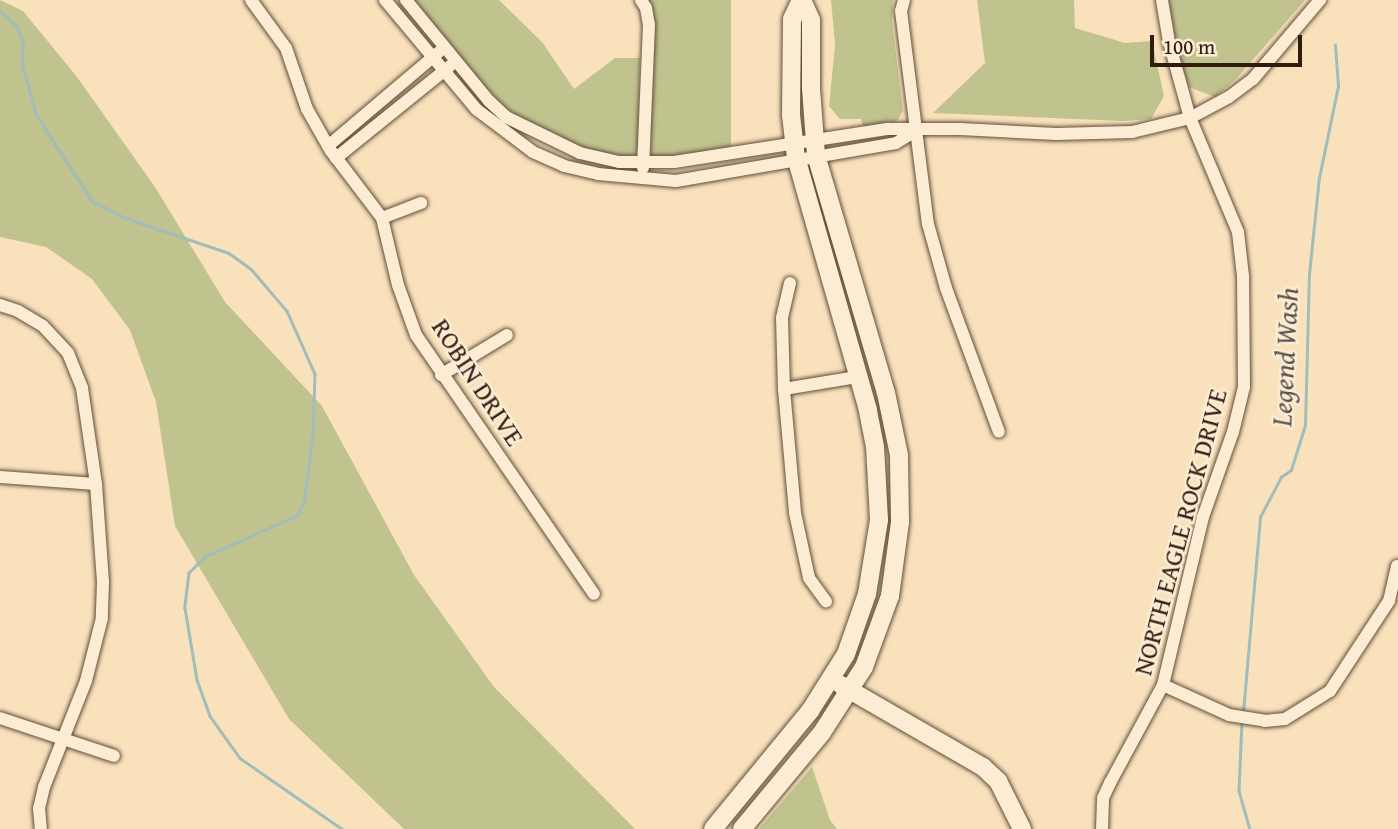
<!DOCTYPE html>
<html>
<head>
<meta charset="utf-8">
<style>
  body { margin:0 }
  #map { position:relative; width:1398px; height:829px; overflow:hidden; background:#f9e2bb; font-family:"Gentium Book Plus",serif }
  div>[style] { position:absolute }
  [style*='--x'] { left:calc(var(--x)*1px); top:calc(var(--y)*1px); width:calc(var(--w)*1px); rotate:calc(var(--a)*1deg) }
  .green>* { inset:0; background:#c0c38e }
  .stream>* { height:2.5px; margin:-1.25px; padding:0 1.25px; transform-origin:1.25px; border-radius:1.25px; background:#a1bcb9 }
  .roads { filter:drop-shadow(0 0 2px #624d3c) drop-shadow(0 0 2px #624d3c) }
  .street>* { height:12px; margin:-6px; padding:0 6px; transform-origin:6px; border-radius:6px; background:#fbecd3 }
  .secondary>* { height:18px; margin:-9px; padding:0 9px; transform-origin:9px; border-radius:9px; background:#fbecd3 }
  span { translate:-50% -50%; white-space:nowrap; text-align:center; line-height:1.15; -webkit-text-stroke:5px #fbecd3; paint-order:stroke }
  .street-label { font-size:26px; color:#301b11 }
  .water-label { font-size:28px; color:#58534c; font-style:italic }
  .scale { position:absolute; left:1150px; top:35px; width:152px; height:32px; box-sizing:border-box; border:4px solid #301b11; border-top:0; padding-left:9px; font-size:21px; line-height:24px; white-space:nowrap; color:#301b11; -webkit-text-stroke:5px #fbecd3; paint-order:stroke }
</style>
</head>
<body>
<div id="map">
  <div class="green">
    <div style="clip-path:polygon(0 0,23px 11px,77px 77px,155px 187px,225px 302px,322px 406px,414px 575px,494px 687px,635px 829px,404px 829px,289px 719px,175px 526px,156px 402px,130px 330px,92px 279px,46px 247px,0 237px)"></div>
    <div style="clip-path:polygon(412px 0,499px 0,542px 42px,574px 89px,615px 58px,640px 58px,638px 149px,635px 155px,629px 158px,606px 155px,569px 144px,535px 128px,506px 108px,480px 82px)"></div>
    <div style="clip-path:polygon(647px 0,731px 0,731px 149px,665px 158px,651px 156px)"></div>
    <div style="clip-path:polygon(831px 0,893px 0,892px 22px,903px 111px,897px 121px,863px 127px,861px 119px,840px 119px,829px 106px,835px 45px)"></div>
    <div style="clip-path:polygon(977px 0,1074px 0,1075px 28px,1125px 43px,1152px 41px,1164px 96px,1151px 119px,1122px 121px,933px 113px,985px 63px)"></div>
    <div style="clip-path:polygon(1168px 0,1305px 0,1237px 78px,1215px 97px,1189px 87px,1178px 55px)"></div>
    <div style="clip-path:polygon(812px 767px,830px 820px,837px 829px,759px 829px)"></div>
  </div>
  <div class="stream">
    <div style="--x:0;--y:11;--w:23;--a:41"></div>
    <div style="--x:17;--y:26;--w:17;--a:69"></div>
    <div style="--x:23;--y:42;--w:24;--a:90"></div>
    <div style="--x:23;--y:66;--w:50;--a:74.8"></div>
    <div style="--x:36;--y:114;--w:103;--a:57.2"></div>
    <div style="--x:92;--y:201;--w:38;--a:27"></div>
    <div style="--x:126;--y:218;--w:109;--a:18.8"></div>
    <div style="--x:229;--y:253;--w:29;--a:36"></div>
    <div style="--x:252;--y:270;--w:54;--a:49.5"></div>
    <div style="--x:287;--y:311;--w:69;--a:66"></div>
    <div style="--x:315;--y:374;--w:62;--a:91.8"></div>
    <div style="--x:313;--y:436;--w:68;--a:97.7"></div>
    <div style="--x:304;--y:503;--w:15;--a:118"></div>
    <div style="--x:297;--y:516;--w:101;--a:156"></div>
    <div style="--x:205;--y:557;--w:23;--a:135"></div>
    <div style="--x:189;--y:573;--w:35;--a:97"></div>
    <div style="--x:185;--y:608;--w:73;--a:80.5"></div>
    <div style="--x:197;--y:680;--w:38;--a:70"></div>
    <div style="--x:210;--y:716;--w:52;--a:54.5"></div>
    <div style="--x:240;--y:758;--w:124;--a:34.8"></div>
    <div style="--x:1243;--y:712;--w:196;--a:-85"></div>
    <div style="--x:1260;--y:517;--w:45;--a:-62.3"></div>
    <div style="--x:1281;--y:477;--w:12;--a:-35"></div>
    <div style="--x:1291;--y:470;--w:47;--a:-72.7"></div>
    <div style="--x:1305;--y:425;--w:151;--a:-88.5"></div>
    <div style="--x:1309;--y:274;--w:97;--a:-84.1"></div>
    <div style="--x:1319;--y:178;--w:94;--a:-78.3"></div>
    <div style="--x:1338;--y:86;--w:41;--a:-94.2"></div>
    <div style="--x:1242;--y:722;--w:69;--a:92.5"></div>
    <div style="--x:1239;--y:791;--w:40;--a:74"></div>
  </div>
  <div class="roads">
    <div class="street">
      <div style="--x:251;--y:0;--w:59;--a:53.9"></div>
      <div style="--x:286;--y:48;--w:65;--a:71"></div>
      <div style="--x:307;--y:109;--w:48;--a:60.3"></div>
      <div style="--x:331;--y:151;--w:84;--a:52.7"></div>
      <div style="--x:382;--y:218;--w:69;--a:76.6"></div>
      <div style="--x:398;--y:285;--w:53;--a:70.2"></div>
      <div style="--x:416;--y:335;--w:314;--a:55.5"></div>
      <div style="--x:385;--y:0;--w:142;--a:50.1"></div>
      <div style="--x:476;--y:109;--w:71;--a:37"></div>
      <div style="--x:533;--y:152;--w:34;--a:24"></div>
      <div style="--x:564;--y:166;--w:35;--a:13"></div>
      <div style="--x:598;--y:174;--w:78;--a:5.1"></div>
      <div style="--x:676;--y:181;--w:223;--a:-9.8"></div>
      <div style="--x:896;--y:143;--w:22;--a:-32"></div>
      <div style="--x:406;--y:0;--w:131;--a:50.6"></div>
      <div style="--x:489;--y:101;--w:23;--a:43"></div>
      <div style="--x:506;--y:117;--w:82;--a:25.9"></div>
      <div style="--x:580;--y:153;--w:40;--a:13"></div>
      <div style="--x:619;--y:162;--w:55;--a:0"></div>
      <div style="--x:674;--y:162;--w:217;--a:-8.8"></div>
      <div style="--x:888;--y:129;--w:72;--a:0"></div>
      <div style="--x:960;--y:129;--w:96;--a:3"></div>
      <div style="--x:1056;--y:134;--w:76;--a:-1.5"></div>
      <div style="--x:1132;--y:132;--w:60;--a:-13.6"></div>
      <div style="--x:1190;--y:118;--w:44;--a:-28.3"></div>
      <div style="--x:1229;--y:97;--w:30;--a:-37"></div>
      <div style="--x:1253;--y:79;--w:104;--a:-49.7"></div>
      <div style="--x:641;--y:0;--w:9;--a:58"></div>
      <div style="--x:646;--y:8;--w:17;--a:80"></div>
      <div style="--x:649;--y:25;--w:143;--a:92.4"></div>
      <div style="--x:904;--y:0;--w:11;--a:105"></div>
      <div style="--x:901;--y:11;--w:215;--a:82.8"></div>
      <div style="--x:928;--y:224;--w:66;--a:74.3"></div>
      <div style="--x:946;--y:288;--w:153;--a:69.8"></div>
      <div style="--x:328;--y:146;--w:145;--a:-40.3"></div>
      <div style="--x:336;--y:158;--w:146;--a:-38.9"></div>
      <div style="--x:382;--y:218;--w:42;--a:-21"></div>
      <div style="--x:790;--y:283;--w:36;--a:103"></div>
      <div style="--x:782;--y:318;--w:71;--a:88.4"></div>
      <div style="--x:784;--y:389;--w:124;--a:84.9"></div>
      <div style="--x:795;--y:513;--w:66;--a:77.8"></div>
      <div style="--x:809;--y:578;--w:29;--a:54"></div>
      <div style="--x:0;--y:305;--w:19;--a:18"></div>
      <div style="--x:18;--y:311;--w:29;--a:31"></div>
      <div style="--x:43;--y:326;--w:37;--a:47"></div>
      <div style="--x:68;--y:353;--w:38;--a:68"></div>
      <div style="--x:82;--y:388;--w:97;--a:81.7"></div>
      <div style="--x:96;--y:484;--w:98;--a:85.9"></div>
      <div style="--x:103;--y:582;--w:36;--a:92"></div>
      <div style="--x:102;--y:618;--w:65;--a:104.3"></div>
      <div style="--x:86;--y:681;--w:114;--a:111.6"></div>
      <div style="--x:44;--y:787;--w:22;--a:103"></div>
      <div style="--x:39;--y:808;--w:21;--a:85"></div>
      <div style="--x:441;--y:375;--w:77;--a:-31.2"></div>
      <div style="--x:784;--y:389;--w:74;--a:-9.3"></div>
      <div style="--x:0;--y:477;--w:96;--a:4.2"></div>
      <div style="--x:1163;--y:685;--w:72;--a:24.4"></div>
      <div style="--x:1229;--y:715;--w:36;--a:9"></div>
      <div style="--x:1265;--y:721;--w:20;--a:-6"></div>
      <div style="--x:1285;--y:719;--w:53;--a:-31.9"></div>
      <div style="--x:1330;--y:691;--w:108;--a:-56.8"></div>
      <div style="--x:1389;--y:601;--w:36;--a:-77"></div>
      <div style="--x:0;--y:718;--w:120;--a:18.4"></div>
      <div style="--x:1102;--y:829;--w:31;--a:-88"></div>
      <div style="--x:1103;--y:798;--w:17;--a:-65"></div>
      <div style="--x:1110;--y:783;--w:111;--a:-61.6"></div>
      <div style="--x:1163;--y:685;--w:173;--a:-76.6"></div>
      <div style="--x:1203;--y:517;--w:90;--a:-70.6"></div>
      <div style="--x:1233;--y:432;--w:46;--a:-76.3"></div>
      <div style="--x:1244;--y:387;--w:111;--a:-90.5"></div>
      <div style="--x:1243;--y:276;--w:44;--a:-96.5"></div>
      <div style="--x:1238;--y:232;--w:124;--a:-112.8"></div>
      <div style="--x:1190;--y:118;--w:79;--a:-105.4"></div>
      <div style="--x:1169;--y:42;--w:43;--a:-99.5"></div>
    </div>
    <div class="secondary">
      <div style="--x:841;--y:685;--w:164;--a:30"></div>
      <div style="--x:983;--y:767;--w:21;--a:43"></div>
      <div style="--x:998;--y:781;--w:54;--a:63.4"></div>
      <div style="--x:713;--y:829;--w:153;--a:-50.6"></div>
      <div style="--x:810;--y:711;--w:67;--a:-57.7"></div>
      <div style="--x:846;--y:654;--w:64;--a:-70.7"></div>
      <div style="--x:867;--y:594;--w:75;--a:-80.8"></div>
      <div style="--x:879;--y:520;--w:73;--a:-93.1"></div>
      <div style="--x:875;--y:447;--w:38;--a:-101"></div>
      <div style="--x:868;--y:410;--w:262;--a:-105.9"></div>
      <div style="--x:796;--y:158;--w:43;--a:-96.6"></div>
      <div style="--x:791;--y:115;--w:96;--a:-89.4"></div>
      <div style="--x:792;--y:19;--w:21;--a:-65"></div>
      <div style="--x:742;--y:829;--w:124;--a:-50.3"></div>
      <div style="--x:821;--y:734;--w:80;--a:-57.3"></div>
      <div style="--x:864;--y:667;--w:76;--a:-69.9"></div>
      <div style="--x:890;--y:596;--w:75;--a:-82.3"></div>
      <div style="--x:900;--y:522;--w:67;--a:-90.9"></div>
      <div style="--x:899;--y:455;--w:63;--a:-101.8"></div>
      <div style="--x:886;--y:393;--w:248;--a:-106.4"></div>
      <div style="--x:816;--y:155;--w:67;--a:-94.3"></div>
      <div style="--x:811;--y:88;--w:68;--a:-90"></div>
      <div style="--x:811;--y:20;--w:22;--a:-114"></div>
    </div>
  </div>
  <div class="street-label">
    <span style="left:478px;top:382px;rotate:57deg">ROBIN DRIVE</span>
    <span style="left:1180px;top:532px;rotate:-75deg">NORTH EAGLE ROCK DRIVE</span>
  </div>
  <div class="water-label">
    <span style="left:1285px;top:357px;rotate:-87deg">Legend Wash</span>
  </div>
  <div class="scale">100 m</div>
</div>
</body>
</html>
